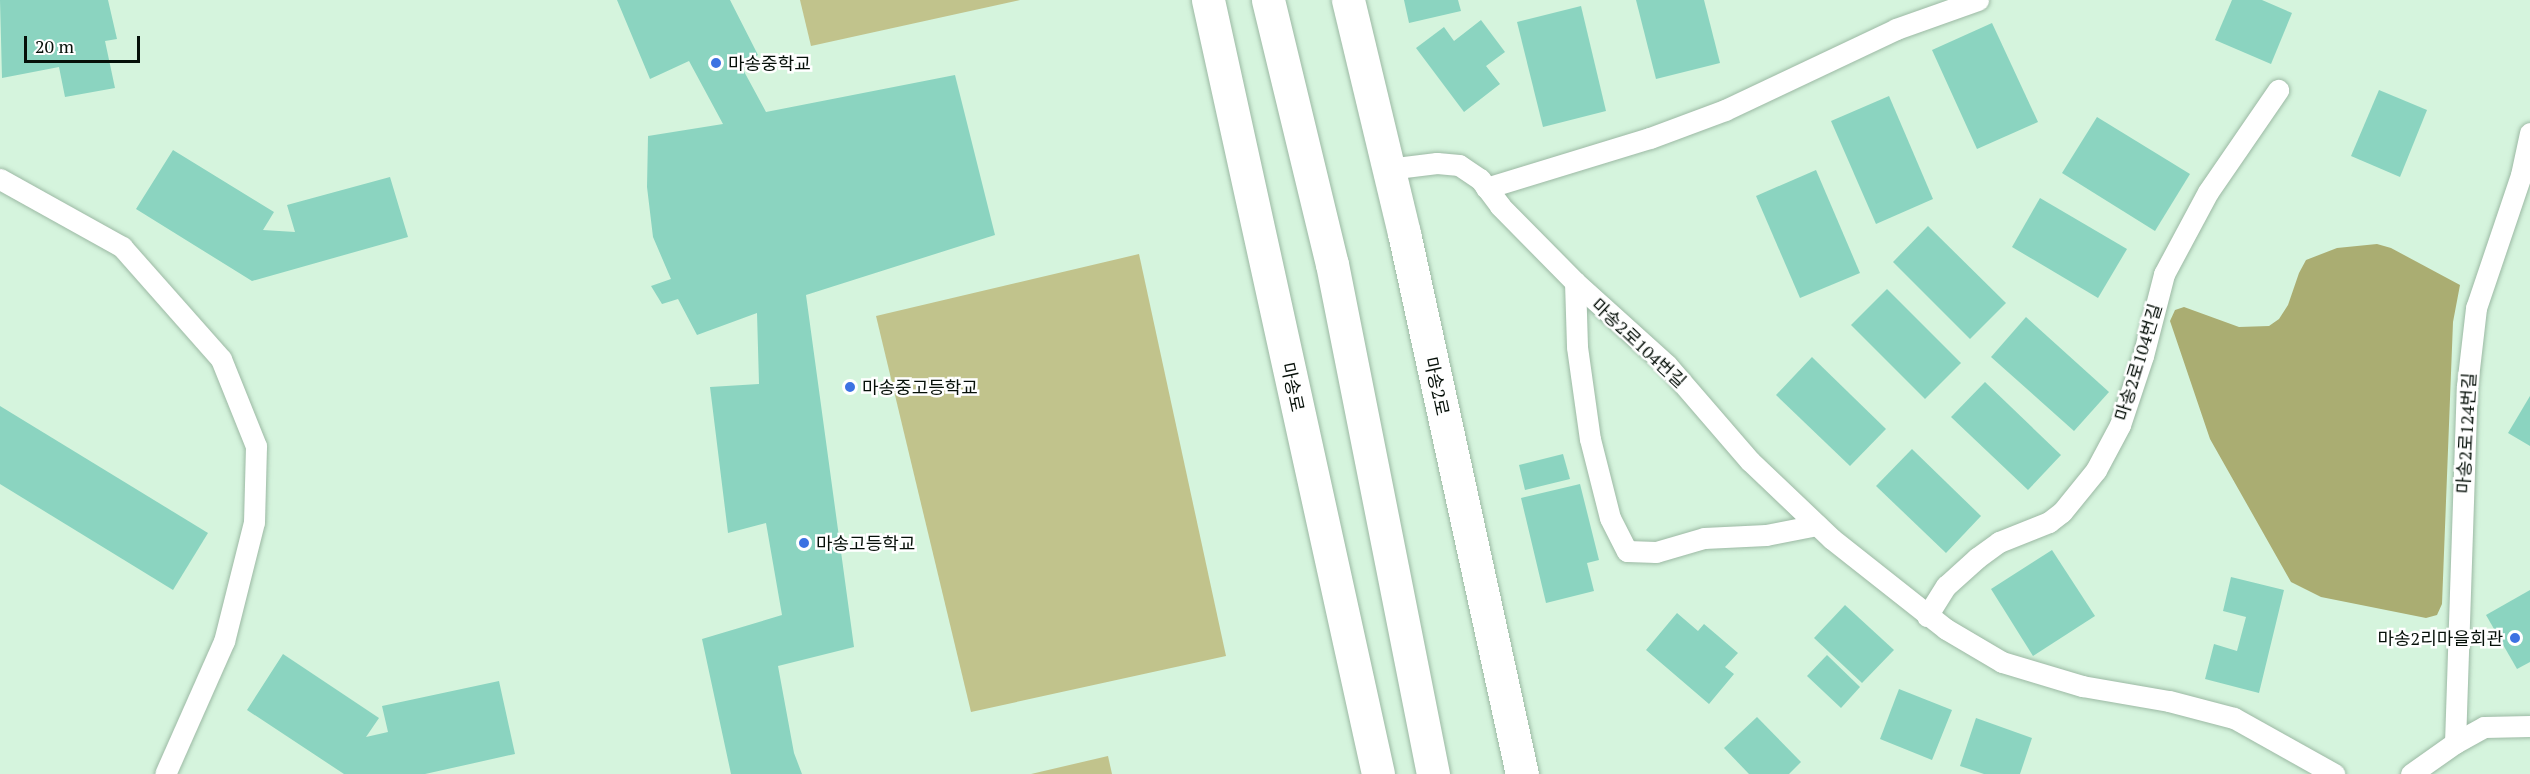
<!DOCTYPE html>
<html>
<head>
<meta charset="utf-8">
<style>
  body { margin:0 }
  #map { position:relative; width:2530px; height:774px; overflow:hidden; background:#d5f4dd; font-family:"PT Serif","Noto Sans KR",serif }
  div>[style] { position:absolute }
  [style*='--x'] { left:calc(var(--x)*1px); top:calc(var(--y)*1px); width:calc(var(--w)*1px); rotate:calc(var(--a)*1deg) }
  .green>* { inset:0; background:#c1c38c }
  .forest>* { inset:0; background:#aaad72 }
  .building>* { inset:0; background:#8bd4c0 }
  .roads { filter:drop-shadow(0 0 2px #9cb9a4) drop-shadow(0 0 2px #9cb9a4) }
  .lane>* { height:21px; margin:-10.5px; padding:0 10.5px; transform-origin:10.5px; border-radius:10.5px; background:#fff }
  .street>* { height:33px; margin:-16.5px; padding:0 16.5px; transform-origin:16.5px; border-radius:16.5px; background:#fff }
  .secondary>* { height:33px; margin:-16.5px; padding:0 16.5px; transform-origin:16.5px; border-radius:16.5px; background:#fff }
  .dots>* { width:16px; height:16px; translate:-50% -50%; box-sizing:border-box; border:3px solid #fff; border-radius:50% }
  span { translate:-50% -50%; white-space:nowrap; text-align:center; line-height:1.15; -webkit-text-stroke:5px #fff; paint-order:stroke }
  .poi-label { font-size:18px; color:#061009 }
  .left { translate:0 -50%; text-align:left }
  .right { translate:-100% -50%; text-align:right }
  .street-label { font-size:18px; color:#061009 }
  .scale { position:absolute; left:24px; top:36px; width:116px; height:27px; box-sizing:border-box; border:3px solid #061009; border-top:0; padding-left:8px; font-size:18px; line-height:21px; white-space:nowrap; color:#061009; -webkit-text-stroke:4px #fff; paint-order:stroke }
</style>
</head>
<body>
<div id="map">
  <div class="green">
    <div style="clip-path:polygon(800px 0,1020px 0,811px 46px)"></div>
    <div style="clip-path:polygon(1139px 254px,1226px 656px,971px 712px,876px 316px)"></div>
    <div style="clip-path:polygon(1108px 756px,1112px 774px,1031px 774px)"></div>
  </div>
  <div class="forest">
    <div style="clip-path:polygon(2377px 244px,2391px 248px,2460px 285px,2453px 322px,2442px 604px,2437px 615px,2426px 618px,2321px 597px,2291px 582px,2210px 439px,2170px 321px,2175px 310px,2184px 307px,2239px 327px,2269px 326px,2279px 319px,2288px 305px,2299px 273px,2306px 260px,2337px 248px)"></div>
  </div>
  <div class="building">
    <div style="clip-path:polygon(0 0,108px 0,117px 39px,105px 41px,115px 88px,65px 97px,59px 67px,2px 78px)"></div>
    <div style="clip-path:polygon(617px 0,730px 0,758px 55px,740px 64px,766px 112px,955px 75px,995px 235px,806px 295px,854px 647px,778px 666px,794px 753px,802px 774px,731px 774px,702px 639px,782px 615px,766px 523px,728px 533px,710px 387px,759px 384px,757px 313px,697px 335px,678px 299px,662px 304px,651px 286px,671px 279px,653px 237px,647px 187px,648px 136px,723px 124px,689px 61px,650px 79px)"></div>
    <div style="clip-path:polygon(1404px 0,1458px 0,1461px 11px,1409px 23px)"></div>
    <div style="clip-path:polygon(1636px 0,1704px 0,1720px 63px,1656px 79px)"></div>
    <div style="clip-path:polygon(2232px 0,2262px 0,2292px 13px,2271px 64px,2215px 40px)"></div>
    <div style="clip-path:polygon(1581px 6px,1606px 111px,1543px 127px,1517px 22px)"></div>
    <div style="clip-path:polygon(1481px 20px,1505px 52px,1486px 66px,1500px 84px,1464px 112px,1416px 48px,1444px 27px,1454px 41px)"></div>
    <div style="clip-path:polygon(1992px 23px,2038px 122px,1977px 149px,1932px 50px)"></div>
    <div style="clip-path:polygon(2379px 90px,2427px 110px,2400px 177px,2351px 156px)"></div>
    <div style="clip-path:polygon(1889px 96px,1933px 199px,1876px 224px,1831px 121px)"></div>
    <div style="clip-path:polygon(2097px 117px,2190px 174px,2155px 231px,2062px 173px)"></div>
    <div style="clip-path:polygon(173px 150px,274px 212px,263px 230px,295px 232px,287px 205px,390px 177px,408px 237px,252px 281px,136px 209px)"></div>
    <div style="clip-path:polygon(1816px 170px,1860px 273px,1800px 298px,1756px 196px)"></div>
    <div style="clip-path:polygon(2040px 198px,2127px 249px,2098px 298px,2012px 247px)"></div>
    <div style="clip-path:polygon(1928px 226px,2006px 303px,1970px 339px,1893px 262px)"></div>
    <div style="clip-path:polygon(1887px 289px,1961px 363px,1925px 399px,1851px 325px)"></div>
    <div style="clip-path:polygon(2026px 317px,2109px 392px,2074px 431px,1991px 357px)"></div>
    <div style="clip-path:polygon(1812px 357px,1886px 429px,1850px 466px,1776px 395px)"></div>
    <div style="clip-path:polygon(1985px 382px,2061px 455px,2028px 490px,1951px 417px)"></div>
    <div style="clip-path:polygon(2530px 396px,2530px 446px,2508px 433px)"></div>
    <div style="clip-path:polygon(0 406px,208px 533px,173px 590px,0 484px)"></div>
    <div style="clip-path:polygon(1912px 449px,1981px 516px,1946px 553px,1876px 486px)"></div>
    <div style="clip-path:polygon(1563px 454px,1570px 479px,1525px 490px,1519px 465px)"></div>
    <div style="clip-path:polygon(1580px 484px,1599px 560px,1587px 563px,1594px 591px,1546px 603px,1521px 498px)"></div>
    <div style="clip-path:polygon(2052px 550px,2095px 616px,2033px 656px,1991px 589px)"></div>
    <div style="clip-path:polygon(2231px 577px,2284px 590px,2259px 693px,2205px 679px,2214px 644px,2237px 651px,2246px 617px,2223px 611px)"></div>
    <div style="clip-path:polygon(2530px 590px,2530px 662px,2517px 669px,2486px 615px)"></div>
    <div style="clip-path:polygon(1845px 605px,1894px 650px,1862px 683px,1814px 638px)"></div>
    <div style="clip-path:polygon(1677px 613px,1698px 631px,1704px 624px,1738px 653px,1725px 667px,1734px 674px,1709px 704px,1646px 650px)"></div>
    <div style="clip-path:polygon(283px 654px,379px 718px,366px 737px,388px 732px,382px 706px,499px 681px,515px 754px,425px 774px,344px 774px,247px 710px)"></div>
    <div style="clip-path:polygon(1827px 655px,1860px 687px,1841px 708px,1807px 676px)"></div>
    <div style="clip-path:polygon(1899px 689px,1952px 710px,1932px 760px,1880px 739px)"></div>
    <div style="clip-path:polygon(1757px 717px,1801px 762px,1789px 774px,1749px 774px,1724px 748px)"></div>
    <div style="clip-path:polygon(1976px 718px,2032px 738px,2020px 774px,1984px 774px,1960px 766px)"></div>
  </div>
  <div class="roads">
    <div class="lane">
      <div style="--x:1388;--y:169;--w:49;--a:-7"></div>
      <div style="--x:1437;--y:163;--w:22;--a:5"></div>
      <div style="--x:1459;--y:165;--w:25;--a:34"></div>
      <div style="--x:1480;--y:179;--w:34;--a:53"></div>
      <div style="--x:1500;--y:206;--w:107;--a:45.4"></div>
      <div style="--x:1575;--y:282;--w:124;--a:42.1"></div>
      <div style="--x:1667;--y:365;--w:127;--a:49.2"></div>
      <div style="--x:1750;--y:461;--w:113;--a:43.6"></div>
      <div style="--x:1832;--y:539;--w:145;--a:38.3"></div>
      <div style="--x:1946;--y:629;--w:65;--a:30.5"></div>
      <div style="--x:2002;--y:662;--w:84;--a:16.7"></div>
      <div style="--x:2082;--y:686;--w:88;--a:9.8"></div>
      <div style="--x:2169;--y:701;--w:67;--a:14.7"></div>
      <div style="--x:2234;--y:718;--w:115;--a:29.2"></div>
      <div style="--x:0;--y:179;--w:140;--a:29.1"></div>
      <div style="--x:122;--y:247;--w:149;--a:48.5"></div>
      <div style="--x:221;--y:359;--w:94;--a:68.1"></div>
      <div style="--x:256;--y:446;--w:76;--a:91.5"></div>
      <div style="--x:254;--y:522;--w:123;--a:104.1"></div>
      <div style="--x:224;--y:641;--w:145;--a:113.9"></div>
      <div style="--x:1486;--y:188;--w:171;--a:-17"></div>
      <div style="--x:1650;--y:138;--w:80;--a:-20.5"></div>
      <div style="--x:1725;--y:110;--w:189;--a:-25.3"></div>
      <div style="--x:1896;--y:29;--w:87;--a:-19.5"></div>
      <div style="--x:1575;--y:282;--w:65;--a:88.2"></div>
      <div style="--x:1577;--y:347;--w:93;--a:82"></div>
      <div style="--x:1590;--y:439;--w:81;--a:75.8"></div>
      <div style="--x:1610;--y:518;--w:37;--a:63"></div>
      <div style="--x:1627;--y:551;--w:29;--a:2"></div>
      <div style="--x:1656;--y:552;--w:50;--a:-16.3"></div>
      <div style="--x:1704;--y:538;--w:62;--a:-2.8"></div>
      <div style="--x:1766;--y:535;--w:52;--a:-11.1"></div>
      <div style="--x:1927;--y:616;--w:36;--a:-58"></div>
      <div style="--x:1946;--y:586;--w:42;--a:-42.1"></div>
      <div style="--x:1977;--y:558;--w:27;--a:-36"></div>
      <div style="--x:1999;--y:542;--w:54;--a:-21.8"></div>
      <div style="--x:2049;--y:522;--w:16;--a:-38"></div>
      <div style="--x:2062;--y:512;--w:54;--a:-51"></div>
      <div style="--x:2096;--y:470;--w:51;--a:-61.9"></div>
      <div style="--x:2120;--y:425;--w:73;--a:-71.6"></div>
      <div style="--x:2143;--y:356;--w:85;--a:-75.6"></div>
      <div style="--x:2164;--y:274;--w:93;--a:-61.8"></div>
      <div style="--x:2208;--y:192;--w:124;--a:-55.5"></div>
      <div style="--x:2455;--y:743;--w:357;--a:-88.1"></div>
      <div style="--x:2467;--y:386;--w:79;--a:-83.4"></div>
      <div style="--x:2476;--y:308;--w:140;--a:-71.3"></div>
      <div style="--x:2521;--y:175;--w:43;--a:-77.9"></div>
      <div style="--x:2411;--y:774;--w:54;--a:-35.2"></div>
      <div style="--x:2455;--y:743;--w:33;--a:-29"></div>
      <div style="--x:2484;--y:727;--w:46;--a:-1.2"></div>
    </div>
    <div class="street">
      <div style="--x:1348;--y:0;--w:240;--a:76.5"></div>
      <div style="--x:1404;--y:233;--w:554;--a:77.7"></div>
    </div>
    <div class="secondary">
      <div style="--x:1208;--y:0;--w:792;--a:77.61"></div>
      <div style="--x:1268;--y:0;--w:272;--a:76.4"></div>
      <div style="--x:1332;--y:264;--w:520;--a:78.8"></div>
    </div>
  </div>
  <div class="dots">
    <div style="left:716px;top:63px;background:#3c72e2"></div>
    <div style="left:850px;top:387px;background:#3c72e2"></div>
    <div style="left:804px;top:543px;background:#3c72e2"></div>
    <div style="left:2515px;top:638px;background:#3c72e2"></div>
  </div>
  <div class="poi-label">
    <span class="left" style="left:728px;top:63px">마송중학교</span>
    <span class="left" style="left:862px;top:387px">마송중고등학교</span>
    <span class="left" style="left:816px;top:543px">마송고등학교</span>
    <span class="right" style="left:2503px;top:638px">마송2리마을회관</span>
  </div>
  <div class="street-label">
    <span style="left:1639px;top:343px;rotate:43deg">마송2로104번길</span>
    <span style="left:2138px;top:362px;rotate:-73deg">마송2로104번길</span>
    <span style="left:1437px;top:386px;rotate:78deg">마송2로</span>
    <span style="left:1293px;top:387px;rotate:78deg">마송로</span>
    <span style="left:2466px;top:433px;rotate:-87deg">마송2로124번길</span>
  </div>
  <div class="scale">20 m</div>
</div>
</body>
</html>
